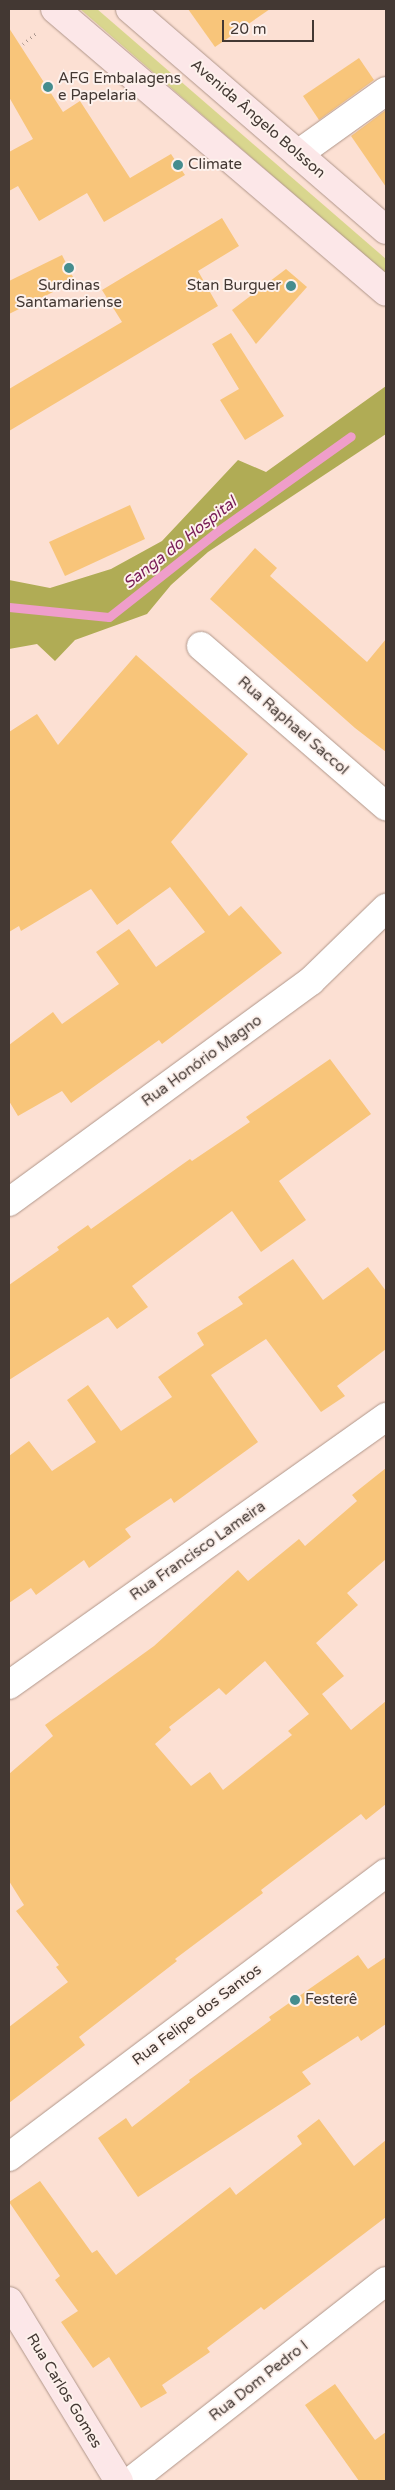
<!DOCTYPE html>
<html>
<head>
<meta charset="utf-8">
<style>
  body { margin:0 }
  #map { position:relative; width:395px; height:2490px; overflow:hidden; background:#fce0d3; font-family:"Varela Round",sans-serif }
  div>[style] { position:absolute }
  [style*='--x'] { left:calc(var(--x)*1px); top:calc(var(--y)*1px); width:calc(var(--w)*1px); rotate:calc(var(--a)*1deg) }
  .green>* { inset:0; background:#d9d68e }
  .forest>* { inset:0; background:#b0ac55 }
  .stream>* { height:9px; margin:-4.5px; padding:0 4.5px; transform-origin:4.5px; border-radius:4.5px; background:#ef9eca }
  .building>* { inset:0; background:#f8c57a }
  .path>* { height:3px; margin-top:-1.5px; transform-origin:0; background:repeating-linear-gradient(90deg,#a8948b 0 1px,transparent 0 5px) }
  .roads { filter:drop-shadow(0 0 1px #b0968a) drop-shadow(0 0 1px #b0968a) }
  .street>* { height:28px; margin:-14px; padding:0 14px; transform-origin:14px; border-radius:14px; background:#fff }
  .secondary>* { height:28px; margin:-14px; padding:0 14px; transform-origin:14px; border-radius:14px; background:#fce7e8 }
  .dots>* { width:14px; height:14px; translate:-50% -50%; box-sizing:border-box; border:2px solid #fdf1ec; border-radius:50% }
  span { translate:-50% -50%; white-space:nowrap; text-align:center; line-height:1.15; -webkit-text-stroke:4px #fdf1ec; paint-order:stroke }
  .poi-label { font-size:15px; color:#433833 }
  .left { translate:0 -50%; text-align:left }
  .right { translate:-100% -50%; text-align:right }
  .street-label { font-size:15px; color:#433833 }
  .water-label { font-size:16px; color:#781c56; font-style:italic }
  .frame { position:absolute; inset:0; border:10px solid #433833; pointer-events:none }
  .scale { position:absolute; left:222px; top:20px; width:92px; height:22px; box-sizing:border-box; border:2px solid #433833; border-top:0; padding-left:6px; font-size:15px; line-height:18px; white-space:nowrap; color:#433833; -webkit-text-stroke:4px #fdf1ec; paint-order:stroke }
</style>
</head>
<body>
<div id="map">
  <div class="green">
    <div style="clip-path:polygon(80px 9px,97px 9px,386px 259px,386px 274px)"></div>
  </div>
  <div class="forest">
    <div style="clip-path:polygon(386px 386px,386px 434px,208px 552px,171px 585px,147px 614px,75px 640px,55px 661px,37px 644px,9px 649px,9px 580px,50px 588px,111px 569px,162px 541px,238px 460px,266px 472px)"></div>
  </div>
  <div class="stream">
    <div style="--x:9;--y:607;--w:100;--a:5.7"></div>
    <div style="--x:109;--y:617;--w:139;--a:-38.3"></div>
    <div style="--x:218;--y:531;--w:163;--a:-35.5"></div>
  </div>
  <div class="building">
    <div style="clip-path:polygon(188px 9px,270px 9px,215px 47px)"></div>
    <div style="clip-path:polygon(9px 28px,63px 112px,80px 101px,130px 178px,171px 154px,185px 175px,104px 222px,87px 193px,39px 221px,18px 186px,9px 191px,9px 152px,33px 139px,9px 97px)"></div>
    <div style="clip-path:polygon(359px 58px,374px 80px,319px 120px,303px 96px)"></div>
    <div style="clip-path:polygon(386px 110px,386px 187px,351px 136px)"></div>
    <div style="clip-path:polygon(222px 218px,239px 246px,198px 271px,218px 306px,9px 431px,9px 389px,122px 322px,102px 290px)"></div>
    <div style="clip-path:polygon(62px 255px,75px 281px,9px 314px,9px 281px)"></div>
    <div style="clip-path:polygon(286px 269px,307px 287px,256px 344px,232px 310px)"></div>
    <div style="clip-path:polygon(231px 333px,284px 416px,245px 440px,220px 400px,239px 389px,212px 344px)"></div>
    <div style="clip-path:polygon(130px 505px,145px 539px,65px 576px,49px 542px)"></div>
    <div style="clip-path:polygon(255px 548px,277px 568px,270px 576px,367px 662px,386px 639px,386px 752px,355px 728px,210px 599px)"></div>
    <div style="clip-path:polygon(136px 655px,248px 754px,171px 842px,229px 916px,241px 906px,282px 953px,162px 1044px,159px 1040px,71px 1103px,62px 1091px,18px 1116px,9px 1101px,9px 1045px,53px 1012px,62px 1024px,119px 984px,96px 952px,129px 929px,156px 967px,205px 932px,170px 887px,117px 925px,91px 889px,21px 931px,19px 926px,9px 932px,9px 732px,37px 714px,58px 745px)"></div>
    <div style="clip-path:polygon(330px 1059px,371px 1114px,279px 1181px,306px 1220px,261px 1252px,232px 1211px,132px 1286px,148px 1307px,117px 1329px,108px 1317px,9px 1380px,9px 1285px,59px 1250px,57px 1247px,88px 1225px,91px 1229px,190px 1159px,192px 1161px,250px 1122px,246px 1117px)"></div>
    <div style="clip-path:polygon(293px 1259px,323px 1300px,368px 1267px,386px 1291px,386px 1349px,337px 1386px,345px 1396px,321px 1412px,266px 1339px,211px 1375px,258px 1442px,174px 1503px,171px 1498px,125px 1529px,131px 1537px,89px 1568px,84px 1560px,36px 1595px,31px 1588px,9px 1603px,9px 1456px,29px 1441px,52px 1471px,96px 1442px,67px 1400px,88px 1385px,121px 1431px,172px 1397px,158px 1377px,204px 1345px,197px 1333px,243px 1304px,238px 1297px)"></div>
    <div style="clip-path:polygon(evenodd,386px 1468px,386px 1559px,347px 1593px,358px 1605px,316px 1643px,344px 1676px,322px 1694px,351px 1730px,386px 1701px,386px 1804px,366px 1820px,361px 1814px,261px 1890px,263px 1893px,175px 1959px,177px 1961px,79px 2037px,85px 2045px,9px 2103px,9px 2027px,68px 1982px,56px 1967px,59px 1965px,16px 1911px,24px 1905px,9px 1881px,9px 1774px,53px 1736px,45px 1725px,154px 1646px,238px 1570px,248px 1581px,299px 1539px,305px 1546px,357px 1501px,352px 1495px,386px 1468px,265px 1661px,309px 1714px,288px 1731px,292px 1735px,223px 1790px,210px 1772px,191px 1786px,155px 1744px,171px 1730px,169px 1727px,219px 1688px,226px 1695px,265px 1661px)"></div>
    <div style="clip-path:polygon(358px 1955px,368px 1969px,386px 1957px,386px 2024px,361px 2041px,358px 2036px,302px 2072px,311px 2084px,138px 2197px,98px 2138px,126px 2118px,132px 2127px,190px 2082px,189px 2080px,271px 2020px,269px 2017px)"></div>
    <div style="clip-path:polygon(319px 2119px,354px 2166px,386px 2140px,386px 2217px,264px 2310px,261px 2307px,207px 2348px,210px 2352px,162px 2385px,167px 2393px,141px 2408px,109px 2357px,93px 2368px,61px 2322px,78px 2311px,55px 2280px,60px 2276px,9px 2202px,40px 2181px,92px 2253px,97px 2250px,116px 2275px,230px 2187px,236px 2195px,302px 2144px,297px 2136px)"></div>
    <div style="clip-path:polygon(335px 2384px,375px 2440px,386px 2432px,386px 2481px,359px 2481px,305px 2405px)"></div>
  </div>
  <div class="path">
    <div style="--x:23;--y:44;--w:19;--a:-39"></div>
  </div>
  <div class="roads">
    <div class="street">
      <div style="--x:298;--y:154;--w:108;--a:-35.6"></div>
      <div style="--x:201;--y:646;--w:245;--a:40.9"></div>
      <div style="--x:9;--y:1202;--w:374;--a:-36.2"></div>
      <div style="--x:311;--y:981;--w:105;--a:-44.2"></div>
      <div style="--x:9;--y:1685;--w:463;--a:-35.4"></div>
      <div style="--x:9;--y:2157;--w:472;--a:-37"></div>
      <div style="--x:131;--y:2481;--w:324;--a:-38.1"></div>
    </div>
    <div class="secondary">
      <div style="--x:55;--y:9;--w:435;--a:40.5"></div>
      <div style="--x:130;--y:9;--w:338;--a:40.8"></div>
      <div style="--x:9;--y:2301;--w:211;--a:58.6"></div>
    </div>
  </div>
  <div class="dots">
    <div style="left:48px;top:87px;background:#458d8e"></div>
    <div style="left:178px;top:165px;background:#458d8e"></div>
    <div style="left:69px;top:268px;background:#458d8e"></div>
    <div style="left:291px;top:286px;background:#458d8e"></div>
    <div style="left:295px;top:2000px;background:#458d8e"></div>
  </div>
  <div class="poi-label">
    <span class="left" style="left:58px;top:87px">AFG Embalagens<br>e Papelaria</span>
    <span class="left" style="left:188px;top:165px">Climate</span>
    <span style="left:69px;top:294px">Surdinas<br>Santamariense</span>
    <span class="right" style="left:281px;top:286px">Stan Burguer</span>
    <span class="left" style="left:305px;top:2000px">Festerê</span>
  </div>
  <div class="street-label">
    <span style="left:258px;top:119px;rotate:41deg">Avenida Ângelo Bolsson</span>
    <span style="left:293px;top:726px;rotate:41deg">Rua Raphael Saccol</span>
    <span style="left:202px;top:1061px;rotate:-36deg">Rua Honório Magno</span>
    <span style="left:198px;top:1551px;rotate:-35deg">Rua Francisco Lameira</span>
    <span style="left:197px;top:2015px;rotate:-37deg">Rua Felipe dos Santos</span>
    <span style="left:259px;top:2381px;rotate:-38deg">Rua Dom Pedro I</span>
    <span style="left:64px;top:2391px;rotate:59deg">Rua Carlos Gomes</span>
  </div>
  <div class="water-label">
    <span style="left:180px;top:543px;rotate:-38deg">Sanga do Hospital</span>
  </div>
  <div class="frame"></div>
  <div class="scale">20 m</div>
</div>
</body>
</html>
